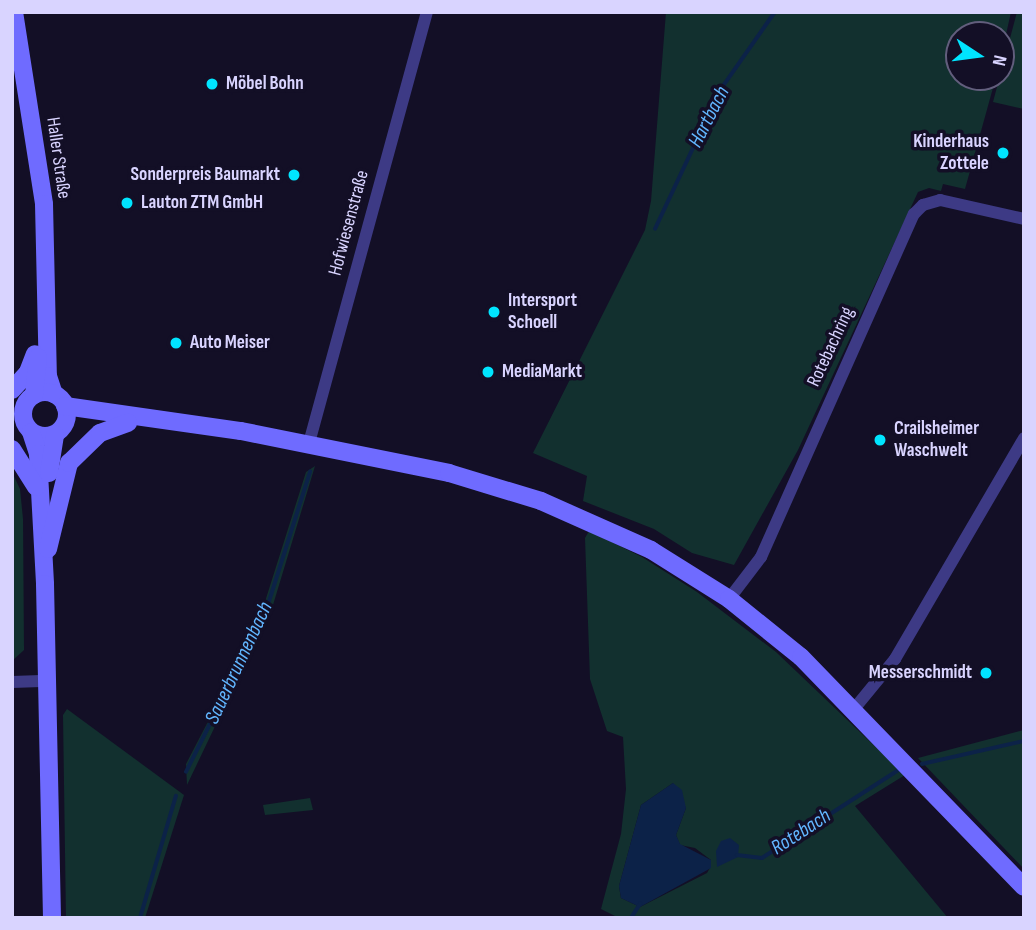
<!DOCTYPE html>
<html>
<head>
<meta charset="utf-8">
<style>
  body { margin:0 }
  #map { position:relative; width:1036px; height:930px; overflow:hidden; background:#130f26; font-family:"Sofia Sans Condensed",sans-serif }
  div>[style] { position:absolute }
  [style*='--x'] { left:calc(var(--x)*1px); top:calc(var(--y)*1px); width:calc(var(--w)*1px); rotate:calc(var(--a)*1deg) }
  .green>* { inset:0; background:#12302f }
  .water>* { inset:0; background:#0c2248 }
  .stream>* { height:3.5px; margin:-1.75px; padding:0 1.75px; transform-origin:1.75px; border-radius:1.75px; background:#0c2248 }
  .minor>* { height:12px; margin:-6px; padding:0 6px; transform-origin:6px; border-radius:6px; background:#3d3a85 }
  .secondary>* { height:18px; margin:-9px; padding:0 9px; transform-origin:9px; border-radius:9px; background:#6f6bff }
  .secondary>.ring { margin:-9px; padding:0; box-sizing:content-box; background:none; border:18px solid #6f6bff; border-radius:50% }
  .dots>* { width:19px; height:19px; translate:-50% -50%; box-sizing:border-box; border:4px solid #130f26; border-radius:50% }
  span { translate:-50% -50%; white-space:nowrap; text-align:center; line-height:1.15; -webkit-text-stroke:7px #130f26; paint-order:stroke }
  .poi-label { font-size:19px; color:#d9d4ff; font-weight:700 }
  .left { translate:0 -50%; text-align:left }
  .right { translate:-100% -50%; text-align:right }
  .street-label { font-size:19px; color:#d9d4ff }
  .water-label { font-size:21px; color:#62b6ff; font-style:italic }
  .frame { position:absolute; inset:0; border:14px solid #d9d4ff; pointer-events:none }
  .north { position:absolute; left:945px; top:21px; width:70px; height:70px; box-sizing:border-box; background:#130f26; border:2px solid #625e7d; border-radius:50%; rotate:103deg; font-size:19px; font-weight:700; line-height:28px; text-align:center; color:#d9d4ff }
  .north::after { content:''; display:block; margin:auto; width:24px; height:32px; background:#00e5ff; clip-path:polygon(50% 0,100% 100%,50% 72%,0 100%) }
</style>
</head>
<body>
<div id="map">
  <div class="green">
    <div style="clip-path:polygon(666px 12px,1011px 12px,1001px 57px,1001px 35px,959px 35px,959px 77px,996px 77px,965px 189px,943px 184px,941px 191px,929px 188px,918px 192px,798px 450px,734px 565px,692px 553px,654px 529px,583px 501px,587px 476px,533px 453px,645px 230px,651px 201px)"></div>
    <div style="clip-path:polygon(1017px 12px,1024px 12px,1024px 109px,993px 102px)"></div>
    <div style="clip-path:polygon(315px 466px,273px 605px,187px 785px,186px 764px,257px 627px,306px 472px)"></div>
    <div style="clip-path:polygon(12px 472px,20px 489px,23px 519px,24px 650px,12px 661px)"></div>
    <div style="clip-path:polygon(evenodd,589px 531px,642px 557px,697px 592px,776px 652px,905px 775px,855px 806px,948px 918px,619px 918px,601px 909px,621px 834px,626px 789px,623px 737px,607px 731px,590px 679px,585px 538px,589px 531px,673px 783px,686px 808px,676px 835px,680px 845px,695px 848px,711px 860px,711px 866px,707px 873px,640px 907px,621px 898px,619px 886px,641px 805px,673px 783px)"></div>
    <div style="clip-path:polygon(67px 709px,184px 795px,145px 918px,66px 918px,63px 715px)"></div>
    <div style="clip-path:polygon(1024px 730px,1024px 869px,918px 758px)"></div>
    <div style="clip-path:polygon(310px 798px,313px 810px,265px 815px,263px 805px)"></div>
  </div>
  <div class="water">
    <div style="clip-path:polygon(673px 783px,682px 790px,686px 808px,676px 835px,680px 844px,711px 860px,711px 868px,640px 907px,621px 898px,619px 886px,641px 805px)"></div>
    <div style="clip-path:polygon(730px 838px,739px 845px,738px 857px,717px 867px,716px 851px,721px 841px)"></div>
  </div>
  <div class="stream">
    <div style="--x:655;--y:229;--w:155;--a:-64.8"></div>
    <div style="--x:721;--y:89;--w:94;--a:-55"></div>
    <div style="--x:922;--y:764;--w:105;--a:-12.7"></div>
    <div style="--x:186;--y:772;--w:177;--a:-63.4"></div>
    <div style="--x:265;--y:614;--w:149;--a:-72.4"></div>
    <div style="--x:737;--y:855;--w:25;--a:7"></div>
    <div style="--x:762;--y:858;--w:161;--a:-32.8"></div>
    <div style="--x:140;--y:918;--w:127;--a:-73.6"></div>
    <div style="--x:631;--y:918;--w:17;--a:-57"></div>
  </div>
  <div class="minor">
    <div style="--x:309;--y:443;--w:447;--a:-74.7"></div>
    <div style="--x:729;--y:599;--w:53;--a:-52.7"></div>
    <div style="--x:761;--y:557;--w:376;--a:-66"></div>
    <div style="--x:914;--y:214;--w:13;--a:-45"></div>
    <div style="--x:923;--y:205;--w:18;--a:-16"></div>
    <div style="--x:940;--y:200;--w:86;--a:12.7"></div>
    <div style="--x:12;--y:682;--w:36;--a:-2"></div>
    <div style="--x:854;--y:709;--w:65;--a:-50.6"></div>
    <div style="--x:895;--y:659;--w:256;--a:-59.7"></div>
  </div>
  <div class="secondary">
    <div style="--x:14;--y:12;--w:194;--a:81.1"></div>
    <div style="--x:44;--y:204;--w:172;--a:88.7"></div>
    <div style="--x:48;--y:376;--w:19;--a:72"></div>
    <div style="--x:12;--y:390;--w:24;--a:-48"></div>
    <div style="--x:28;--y:372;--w:19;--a:-69"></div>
    <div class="ring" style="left:23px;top:392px;width:26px;height:26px"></div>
    <div style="--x:34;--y:395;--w:38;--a:-84"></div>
    <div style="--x:65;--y:406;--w:178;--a:8.1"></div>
    <div style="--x:241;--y:431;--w:212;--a:11.4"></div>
    <div style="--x:449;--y:473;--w:96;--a:16.9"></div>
    <div style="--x:541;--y:501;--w:120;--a:24"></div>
    <div style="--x:651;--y:550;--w:92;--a:32.1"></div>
    <div style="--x:729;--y:599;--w:92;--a:38.9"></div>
    <div style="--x:801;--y:657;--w:320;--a:45.9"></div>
    <div style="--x:31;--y:432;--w:23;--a:72"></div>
    <div style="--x:38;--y:454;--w:130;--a:86.9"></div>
    <div style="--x:45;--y:584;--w:334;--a:88.8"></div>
    <div style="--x:12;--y:449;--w:45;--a:57.7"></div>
    <div style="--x:49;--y:473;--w:39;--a:-81"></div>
    <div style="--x:48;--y:549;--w:89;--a:-76.3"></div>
    <div style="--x:69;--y:463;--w:43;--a:-44.1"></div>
    <div style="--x:100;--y:433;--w:30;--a:-20"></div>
  </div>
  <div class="dots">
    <div style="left:212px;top:84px;background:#00e5ff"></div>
    <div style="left:1003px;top:153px;background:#00e5ff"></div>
    <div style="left:294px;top:175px;background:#00e5ff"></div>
    <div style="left:127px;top:203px;background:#00e5ff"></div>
    <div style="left:494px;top:312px;background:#00e5ff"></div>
    <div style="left:176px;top:343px;background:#00e5ff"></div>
    <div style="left:488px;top:372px;background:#00e5ff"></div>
    <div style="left:880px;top:440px;background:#00e5ff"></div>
    <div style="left:986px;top:673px;background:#00e5ff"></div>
  </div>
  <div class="poi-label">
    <span class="left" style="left:226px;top:84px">Möbel Bohn</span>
    <span class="right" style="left:989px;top:153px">Kinderhaus<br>Zottele</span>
    <span class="right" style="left:280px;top:175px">Sonderpreis Baumarkt</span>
    <span class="left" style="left:141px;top:203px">Lauton ZTM GmbH</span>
    <span class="left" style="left:508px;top:312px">Intersport<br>Schoell</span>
    <span class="left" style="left:190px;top:343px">Auto Meiser</span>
    <span class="left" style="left:502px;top:372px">MediaMarkt</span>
    <span class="left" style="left:894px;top:440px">Crailsheimer<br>Waschwelt</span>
    <span class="right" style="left:972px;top:673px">Messerschmidt</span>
  </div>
  <div class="street-label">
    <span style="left:58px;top:158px;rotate:82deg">Haller Straße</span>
    <span style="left:349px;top:223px;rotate:-75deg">Hofwiesenstraße</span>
    <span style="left:831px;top:347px;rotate:-65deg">Rotebachring</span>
  </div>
  <div class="water-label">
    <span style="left:709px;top:117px;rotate:-63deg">Hartbach</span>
    <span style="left:239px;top:663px;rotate:-65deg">Sauerbrunnenbach</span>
    <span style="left:801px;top:832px;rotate:-33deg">Rotebach</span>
  </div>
  <div class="frame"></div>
  <div class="north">N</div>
</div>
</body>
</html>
